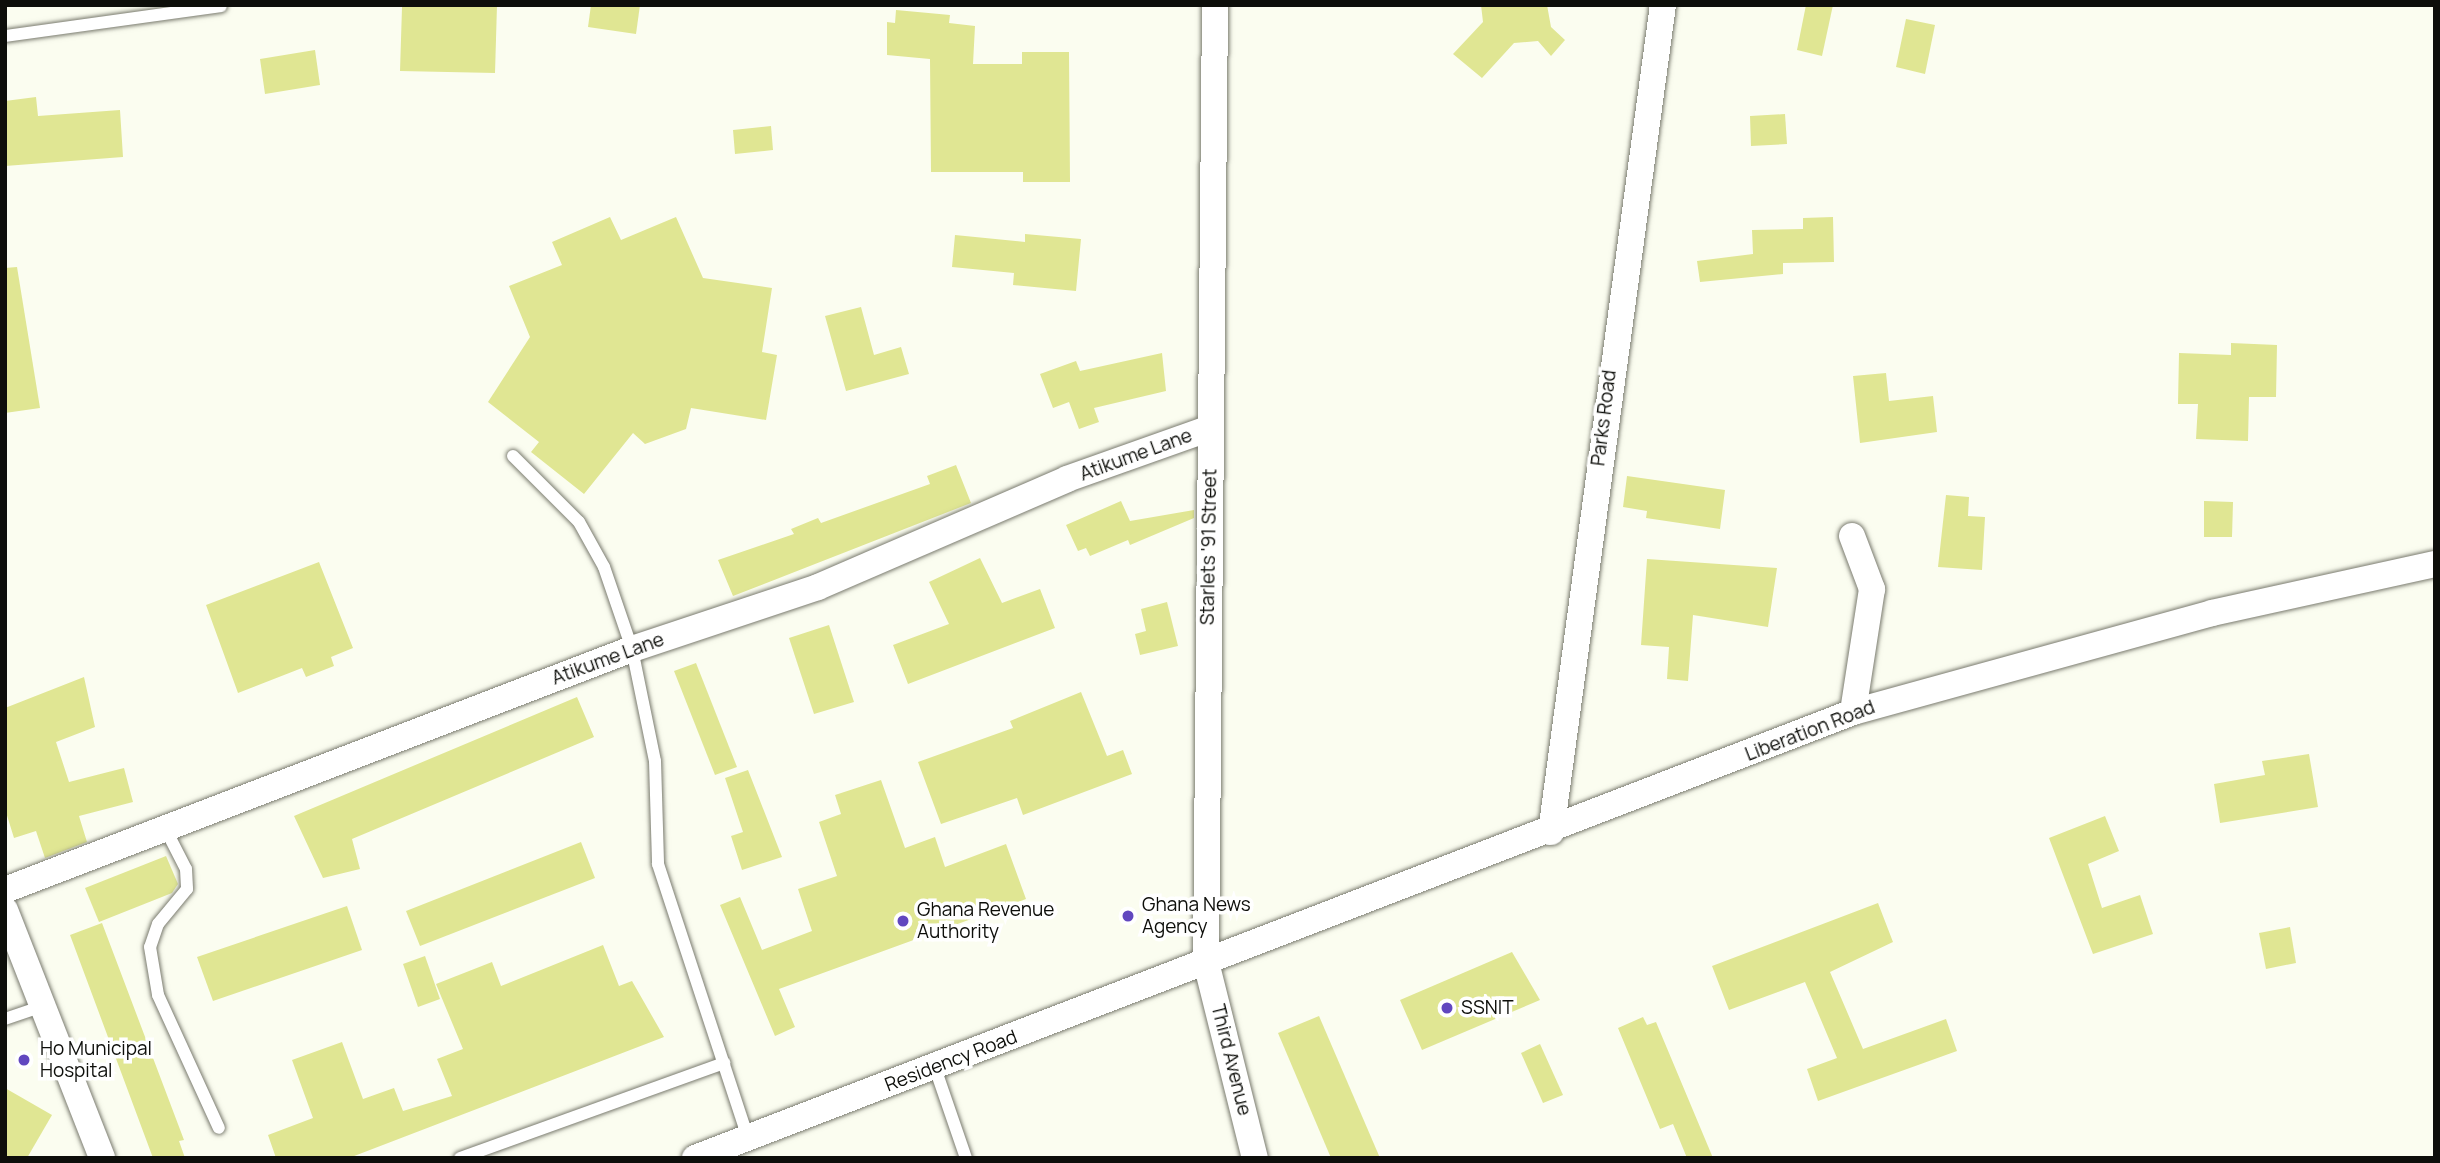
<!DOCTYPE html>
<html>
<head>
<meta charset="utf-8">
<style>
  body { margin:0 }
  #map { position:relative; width:2440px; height:1163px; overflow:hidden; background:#fbfdf0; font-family:Manrope,sans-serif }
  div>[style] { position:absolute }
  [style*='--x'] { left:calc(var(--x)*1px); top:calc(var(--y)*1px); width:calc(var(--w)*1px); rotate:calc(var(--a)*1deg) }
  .building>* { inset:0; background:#e0e693 }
  .roads { filter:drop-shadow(0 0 2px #7a7b6f) drop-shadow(0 0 2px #7a7b6f) }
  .lane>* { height:12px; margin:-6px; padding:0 6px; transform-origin:6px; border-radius:6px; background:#fff }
  .street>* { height:26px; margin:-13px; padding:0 13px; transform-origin:13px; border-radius:13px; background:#fff }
  .dots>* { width:19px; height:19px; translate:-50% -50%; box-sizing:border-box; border:4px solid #fff; border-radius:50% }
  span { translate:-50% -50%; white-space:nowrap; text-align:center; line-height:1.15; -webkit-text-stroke:7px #fff; paint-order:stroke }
  .street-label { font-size:19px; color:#0d0e0a }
  .poi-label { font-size:19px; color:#0d0e0a }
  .left { translate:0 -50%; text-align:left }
  .frame { position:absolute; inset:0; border:7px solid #0d0e0a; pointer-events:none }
</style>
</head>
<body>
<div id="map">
  <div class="building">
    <div style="clip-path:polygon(472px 5px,497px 5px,495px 73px,400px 71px,402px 7px)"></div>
    <div style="clip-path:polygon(591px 5px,640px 5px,636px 34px,588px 27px)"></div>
    <div style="clip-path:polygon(1481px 5px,1547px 5px,1551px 27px,1565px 40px,1551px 56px,1538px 41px,1514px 43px,1482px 78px,1453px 54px,1483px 22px)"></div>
    <div style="clip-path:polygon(1806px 5px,1833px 5px,1822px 56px,1797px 50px)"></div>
    <div style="clip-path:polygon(896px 10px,950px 15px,949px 23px,975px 26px,973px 64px,1022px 64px,1022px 52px,1069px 52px,1070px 182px,1023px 182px,1023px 172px,931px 172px,930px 59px,887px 55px,887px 22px,895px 23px)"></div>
    <div style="clip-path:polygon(1906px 19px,1935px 25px,1925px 74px,1896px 67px)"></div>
    <div style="clip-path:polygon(315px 50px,320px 85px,265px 94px,260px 59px)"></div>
    <div style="clip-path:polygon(36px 97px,38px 116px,120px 110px,123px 157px,5px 166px,5px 101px)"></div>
    <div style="clip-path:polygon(1785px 114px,1787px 144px,1751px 146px,1750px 116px)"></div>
    <div style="clip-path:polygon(771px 126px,773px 150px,735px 154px,733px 130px)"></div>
    <div style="clip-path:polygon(610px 217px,621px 240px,676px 217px,703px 278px,772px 288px,762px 352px,777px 355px,766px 420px,691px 408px,686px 429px,645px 444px,633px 433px,584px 494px,531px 452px,539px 442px,488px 402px,530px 337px,509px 286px,562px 265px,552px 242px)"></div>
    <div style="clip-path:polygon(1833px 217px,1834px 262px,1783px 263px,1783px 274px,1700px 282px,1697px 261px,1753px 254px,1752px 230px,1803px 229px,1803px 218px)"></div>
    <div style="clip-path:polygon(1025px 234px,1081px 239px,1076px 291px,1013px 285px,1014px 273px,952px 267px,955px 235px,1025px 242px)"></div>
    <div style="clip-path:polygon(17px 267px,40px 408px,5px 413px,5px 268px)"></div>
    <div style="clip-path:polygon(861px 307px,874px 355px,901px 347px,909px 374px,846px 391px,825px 316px)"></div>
    <div style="clip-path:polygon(2231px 343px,2277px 345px,2276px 397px,2249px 397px,2248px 441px,2196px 439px,2198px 404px,2178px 404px,2179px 353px,2231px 355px)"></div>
    <div style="clip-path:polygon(1162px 353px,1166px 391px,1094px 408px,1099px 422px,1079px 429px,1069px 402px,1053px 408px,1040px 374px,1076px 361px,1080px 371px)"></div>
    <div style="clip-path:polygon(1886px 373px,1889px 401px,1933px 396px,1937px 432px,1860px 443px,1853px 376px)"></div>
    <div style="clip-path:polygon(956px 465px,971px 503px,733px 596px,718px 560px,794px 534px,791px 529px,818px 518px,821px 523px,930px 484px,927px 476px)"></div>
    <div style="clip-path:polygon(1627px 476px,1725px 490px,1720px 529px,1646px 518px,1647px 511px,1623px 507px)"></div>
    <div style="clip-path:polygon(1946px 495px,1969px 497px,1968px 516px,1985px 517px,1982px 570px,1938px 567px)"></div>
    <div style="clip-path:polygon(1121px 501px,1130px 521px,1194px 510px,1194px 518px,1130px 545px,1128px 540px,1090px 556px,1086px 548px,1078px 551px,1066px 525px)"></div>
    <div style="clip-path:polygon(2204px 501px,2233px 502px,2232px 537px,2204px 537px)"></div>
    <div style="clip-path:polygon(980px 558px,1002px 603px,1040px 589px,1055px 628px,908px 684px,893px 645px,949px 624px,929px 582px)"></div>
    <div style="clip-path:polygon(1647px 559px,1777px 568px,1768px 627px,1693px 615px,1688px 681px,1667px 679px,1669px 647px,1641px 645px)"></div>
    <div style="clip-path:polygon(319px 562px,353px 648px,331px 657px,334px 666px,306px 677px,302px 668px,238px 693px,206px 605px)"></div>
    <div style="clip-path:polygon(1167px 602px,1178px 646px,1140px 655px,1135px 634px,1146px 631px,1141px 609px)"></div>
    <div style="clip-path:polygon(829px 625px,854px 702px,814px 714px,789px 638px)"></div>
    <div style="clip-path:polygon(696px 663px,737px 767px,715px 775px,674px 671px)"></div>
    <div style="clip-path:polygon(84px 677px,95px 727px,56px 742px,69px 782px,124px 768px,133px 802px,79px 816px,87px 842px,45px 858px,36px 831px,14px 838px,5px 809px,5px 708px)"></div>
    <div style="clip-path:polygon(1081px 692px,1107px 756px,1123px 750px,1132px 774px,1023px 815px,1017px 798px,941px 824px,918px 762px,1013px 728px,1010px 721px)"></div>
    <div style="clip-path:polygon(577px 697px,594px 737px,352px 839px,360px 869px,323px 878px,294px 816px)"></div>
    <div style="clip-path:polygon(2309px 754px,2318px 807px,2220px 823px,2214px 784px,2265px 775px,2262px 761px)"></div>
    <div style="clip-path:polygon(748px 770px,782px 857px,742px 870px,731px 836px,743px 832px,725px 778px)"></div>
    <div style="clip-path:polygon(881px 780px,905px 848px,935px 837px,945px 867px,1006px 844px,1026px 899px,779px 989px,795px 1027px,775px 1036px,720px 905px,740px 897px,762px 950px,812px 931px,798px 889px,837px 876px,819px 822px,841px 814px,835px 795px)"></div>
    <div style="clip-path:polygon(2105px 816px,2119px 851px,2088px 864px,2102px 908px,2140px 895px,2153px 934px,2093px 954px,2049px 838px)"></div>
    <div style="clip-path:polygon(581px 842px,595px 878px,420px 946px,406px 911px)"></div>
    <div style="clip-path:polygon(166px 856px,178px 884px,172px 893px,99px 922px,85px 888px)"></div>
    <div style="clip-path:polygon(1878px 903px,1893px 942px,1830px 972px,1863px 1049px,1946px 1019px,1957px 1051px,1818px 1101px,1807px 1069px,1837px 1058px,1805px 982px,1729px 1010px,1712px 966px)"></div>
    <div style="clip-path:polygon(347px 906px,362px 950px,213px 1001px,197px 957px)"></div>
    <div style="clip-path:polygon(102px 923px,184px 1140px,179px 1141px,185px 1158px,153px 1158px,70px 935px)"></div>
    <div style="clip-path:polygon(2290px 927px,2296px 963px,2266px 969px,2259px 933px)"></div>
    <div style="clip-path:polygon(603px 945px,619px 986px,632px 981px,664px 1037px,349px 1158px,276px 1158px,268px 1135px,313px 1118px,292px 1060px,342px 1042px,363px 1099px,394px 1088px,403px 1111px,452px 1096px,437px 1059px,463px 1049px,436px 984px,492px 962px,501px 986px)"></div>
    <div style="clip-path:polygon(1512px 952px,1540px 1000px,1422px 1050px,1400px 1000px)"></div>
    <div style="clip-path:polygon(425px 956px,440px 999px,418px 1007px,403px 964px)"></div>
    <div style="clip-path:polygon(1319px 1016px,1380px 1158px,1331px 1158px,1278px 1033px)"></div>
    <div style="clip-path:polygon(1643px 1017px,1647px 1025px,1656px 1022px,1713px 1158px,1687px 1158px,1673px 1124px,1660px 1129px,1618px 1028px)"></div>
    <div style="clip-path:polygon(1540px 1044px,1563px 1095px,1543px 1103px,1521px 1053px)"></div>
    <div style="clip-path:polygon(5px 1088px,52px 1115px,27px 1158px,5px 1158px)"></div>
  </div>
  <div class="roads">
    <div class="lane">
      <div style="--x:5;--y:36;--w:218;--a:-7.9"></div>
      <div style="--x:513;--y:456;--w:93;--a:45"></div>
      <div style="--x:579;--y:522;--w:51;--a:60.9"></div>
      <div style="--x:604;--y:567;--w:87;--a:71.1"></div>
      <div style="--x:632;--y:649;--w:114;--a:78.4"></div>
      <div style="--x:655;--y:761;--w:103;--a:88.3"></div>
      <div style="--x:658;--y:864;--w:287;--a:71.8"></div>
      <div style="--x:165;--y:828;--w:46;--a:62.9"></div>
      <div style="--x:186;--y:869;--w:20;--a:87"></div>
      <div style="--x:187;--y:889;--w:45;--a:129.6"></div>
      <div style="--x:158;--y:924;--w:24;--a:109"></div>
      <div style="--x:150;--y:947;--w:49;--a:80.5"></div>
      <div style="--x:158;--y:995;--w:146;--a:65.4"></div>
      <div style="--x:5;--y:1019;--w:40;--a:-18.9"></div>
      <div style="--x:935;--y:1068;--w:95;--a:71"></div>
      <div style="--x:460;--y:1158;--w:281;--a:-19.8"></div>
    </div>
    <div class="street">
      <div style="--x:1215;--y:5;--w:957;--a:90.54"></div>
      <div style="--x:1206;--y:962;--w:202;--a:76"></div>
      <div style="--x:1852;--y:536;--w:57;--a:69.3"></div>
      <div style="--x:1872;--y:589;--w:124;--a:98.8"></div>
      <div style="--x:1551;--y:832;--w:835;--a:-82.29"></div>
      <div style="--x:5;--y:890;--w:672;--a:-21.03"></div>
      <div style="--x:632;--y:649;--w:196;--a:-18.4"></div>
      <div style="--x:818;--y:587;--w:271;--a:-23.4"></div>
      <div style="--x:1067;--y:479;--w:152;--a:-19.6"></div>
      <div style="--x:5;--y:910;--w:266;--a:68.6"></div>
      <div style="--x:695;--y:1158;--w:1241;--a:-21.06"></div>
      <div style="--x:1853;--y:712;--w:372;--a:-15.4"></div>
      <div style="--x:2212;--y:613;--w:228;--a:-12.4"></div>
    </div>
  </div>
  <div class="dots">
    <div style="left:1128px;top:916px;background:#6147bf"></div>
    <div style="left:903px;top:921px;background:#6147bf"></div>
    <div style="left:1447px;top:1008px;background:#6147bf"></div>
    <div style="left:24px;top:1060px;background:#6147bf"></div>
  </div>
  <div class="street-label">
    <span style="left:1604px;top:418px;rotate:-83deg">Parks Road</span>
    <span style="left:1136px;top:455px;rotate:-20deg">Atikume Lane</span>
    <span style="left:1209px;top:547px;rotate:-89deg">Starlets '91 Street</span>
    <span style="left:608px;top:659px;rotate:-20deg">Atikume Lane</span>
    <span style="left:1810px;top:731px;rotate:-21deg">Liberation Road</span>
    <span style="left:1231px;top:1060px;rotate:76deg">Third Avenue</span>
    <span style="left:951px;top:1061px;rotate:-21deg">Residency Road</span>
  </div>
  <div class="poi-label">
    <span class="left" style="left:1142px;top:916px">Ghana News<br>Agency</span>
    <span class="left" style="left:917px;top:921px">Ghana Revenue<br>Authority</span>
    <span class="left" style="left:1461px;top:1008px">SSNIT</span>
    <span class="left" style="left:40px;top:1060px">Ho Municipal<br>Hospital</span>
  </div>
  <div class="frame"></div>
</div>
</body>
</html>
